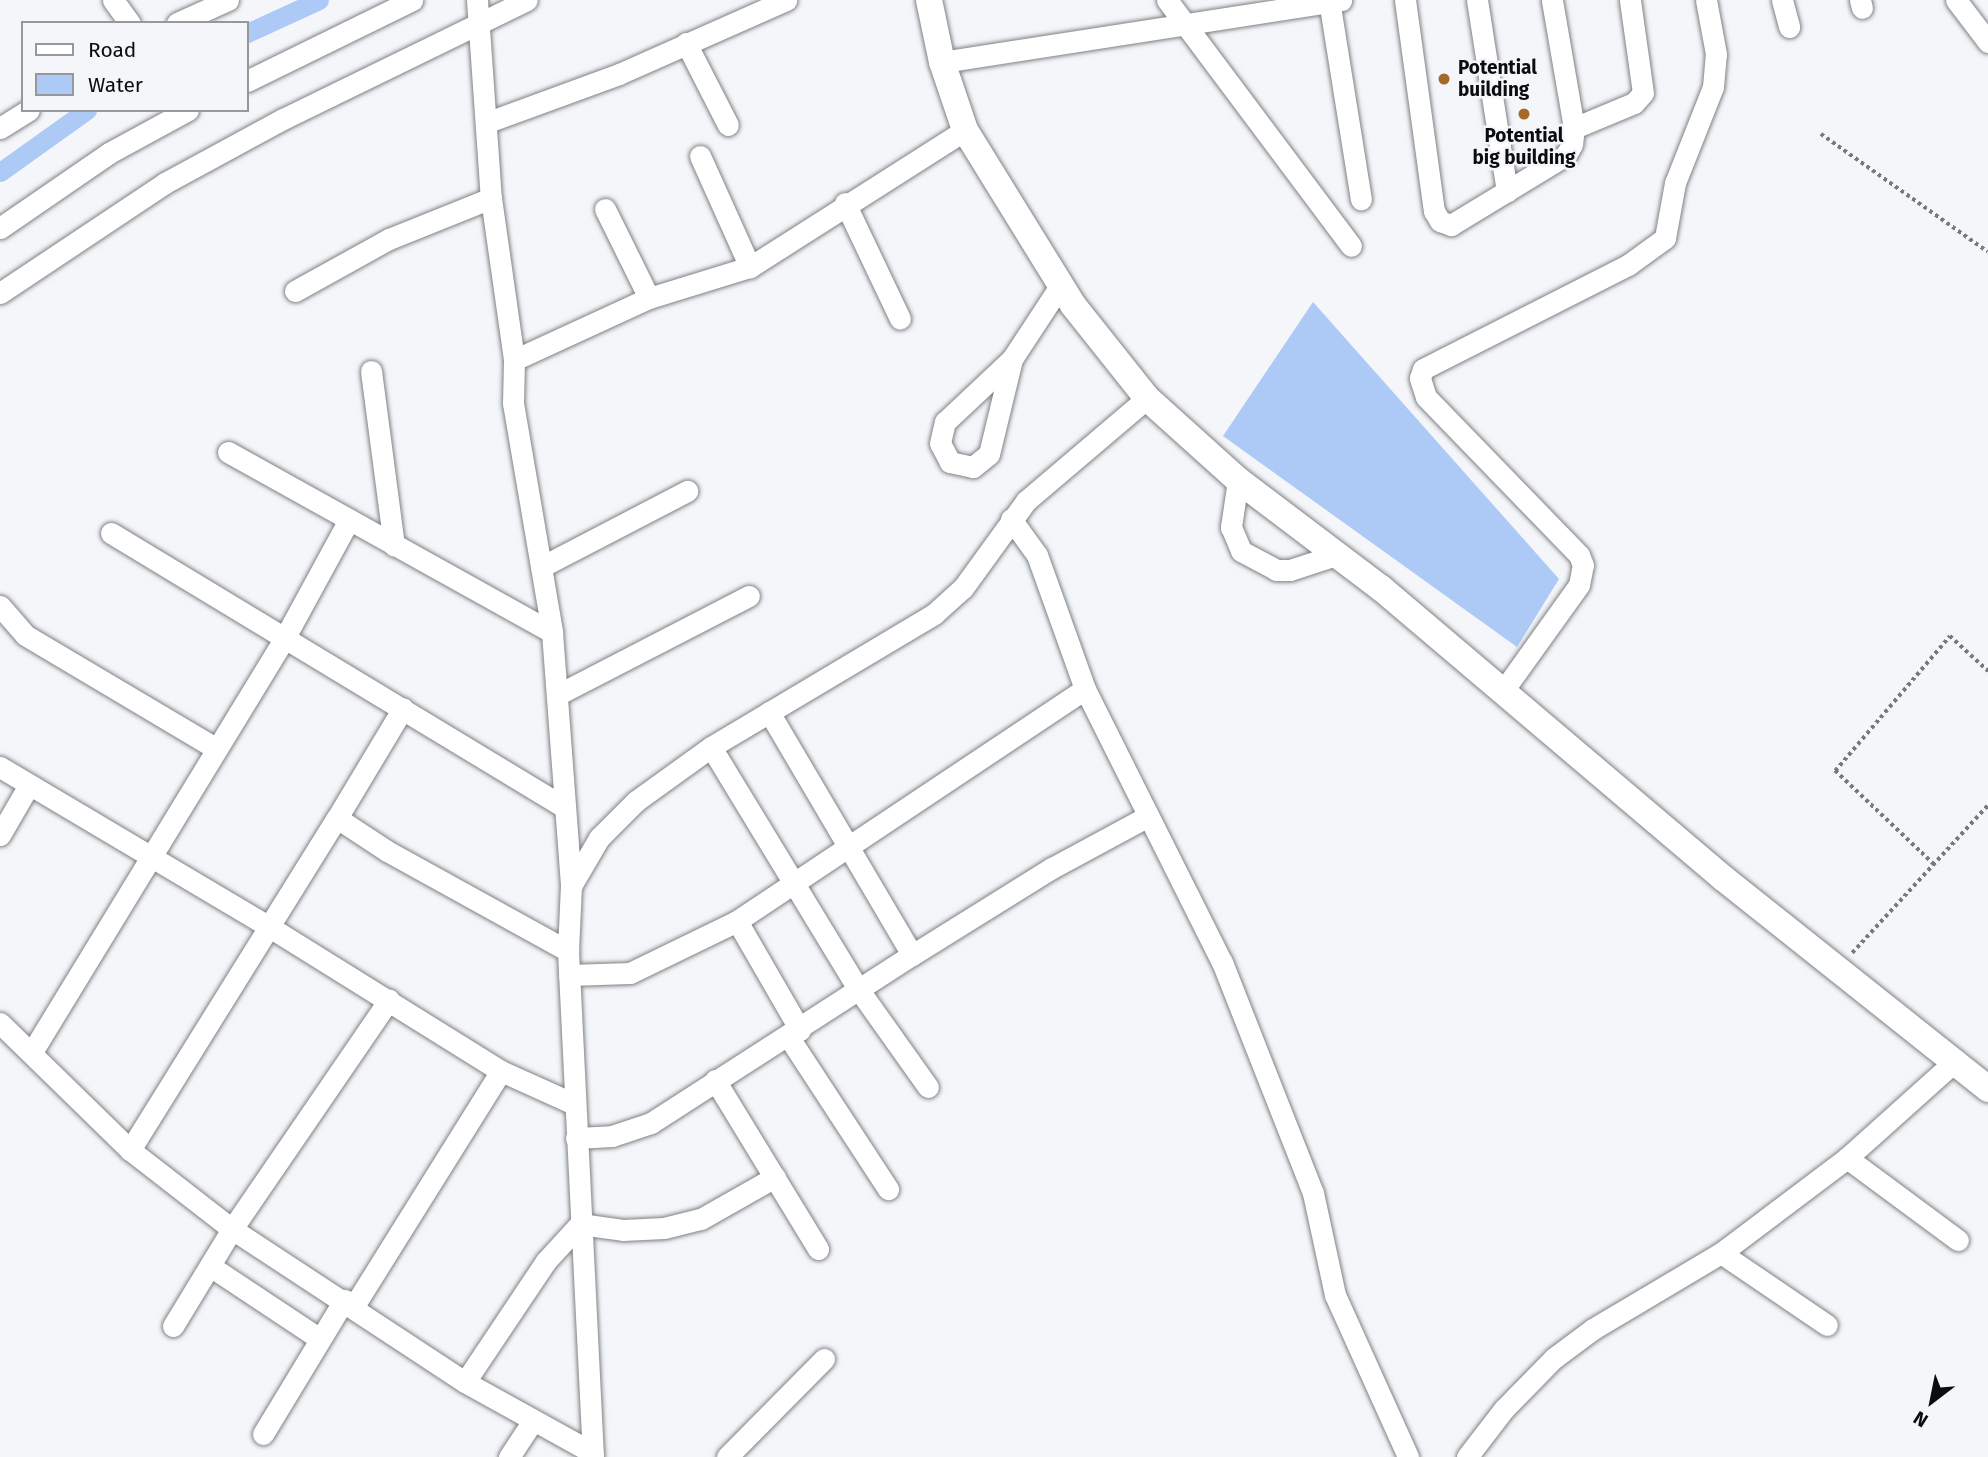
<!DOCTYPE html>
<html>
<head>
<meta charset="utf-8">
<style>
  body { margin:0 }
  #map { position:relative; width:1988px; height:1457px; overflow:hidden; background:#f4f6f9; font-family:"Fira Sans",sans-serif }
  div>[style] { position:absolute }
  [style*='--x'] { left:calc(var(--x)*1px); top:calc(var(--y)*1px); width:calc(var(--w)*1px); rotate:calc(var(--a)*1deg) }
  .water>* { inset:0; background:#adc9f5 }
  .canal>* { height:19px; margin:-9.5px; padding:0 9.5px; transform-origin:9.5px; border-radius:9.5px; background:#adc9f5 }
  .path>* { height:3.5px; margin-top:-1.75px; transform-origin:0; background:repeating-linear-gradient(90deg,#78797b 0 3.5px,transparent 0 7px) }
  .roads { filter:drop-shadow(0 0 2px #7f8183) drop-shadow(0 0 2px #7f8183) }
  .minor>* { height:21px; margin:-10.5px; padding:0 10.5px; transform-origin:10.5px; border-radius:10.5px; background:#fff }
  .major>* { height:26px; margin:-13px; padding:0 13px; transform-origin:13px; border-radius:13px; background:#fff }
  .dots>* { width:19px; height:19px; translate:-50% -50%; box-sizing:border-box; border:4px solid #f4f6f9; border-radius:50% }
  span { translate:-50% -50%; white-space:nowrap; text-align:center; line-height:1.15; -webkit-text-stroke:5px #f4f6f9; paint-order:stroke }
  .poi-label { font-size:19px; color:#0b0c0d; font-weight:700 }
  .left { translate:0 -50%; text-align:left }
  .legend { position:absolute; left:21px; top:21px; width:228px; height:91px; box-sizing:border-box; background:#f4f6f9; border:2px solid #97989b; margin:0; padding:9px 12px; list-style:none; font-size:21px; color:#0b0c0d }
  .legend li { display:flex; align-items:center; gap:14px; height:35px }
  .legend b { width:35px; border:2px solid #97989b }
  .north { position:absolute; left:1897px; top:1366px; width:70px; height:70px; -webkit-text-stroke:5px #f4f6f9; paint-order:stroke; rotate:212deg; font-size:19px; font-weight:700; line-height:28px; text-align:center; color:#0b0c0d }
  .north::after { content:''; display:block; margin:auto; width:24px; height:32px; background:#0b0c0d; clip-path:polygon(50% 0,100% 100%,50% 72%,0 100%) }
</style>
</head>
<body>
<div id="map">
  <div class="water">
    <div style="clip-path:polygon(1313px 302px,1559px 579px,1517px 647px,1223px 436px)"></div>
  </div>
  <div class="canal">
    <div style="--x:247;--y:33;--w:79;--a:-24.6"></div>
    <div style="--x:0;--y:172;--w:107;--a:-35.5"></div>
  </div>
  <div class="path">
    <div style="--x:1821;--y:134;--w:204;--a:35.2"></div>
    <div style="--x:1934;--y:865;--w:137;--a:-136.5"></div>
    <div style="--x:1835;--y:771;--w:177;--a:-49.6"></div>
    <div style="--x:1950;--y:636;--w:52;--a:42.6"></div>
    <div style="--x:1852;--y:953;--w:201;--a:-47.4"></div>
  </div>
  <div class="roads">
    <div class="minor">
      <div style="--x:113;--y:0;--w:29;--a:54"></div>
      <div style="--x:477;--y:0;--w:198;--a:86"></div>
      <div style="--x:491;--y:198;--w:164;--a:81.9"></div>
      <div style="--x:514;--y:360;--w:43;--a:91.3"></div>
      <div style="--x:513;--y:403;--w:232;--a:80.3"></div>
      <div style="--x:552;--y:632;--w:255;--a:85.7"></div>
      <div style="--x:1167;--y:0;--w:307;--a:53.2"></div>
      <div style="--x:1329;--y:0;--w:202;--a:80.9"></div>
      <div style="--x:1405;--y:0;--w:213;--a:82.2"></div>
      <div style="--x:1434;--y:211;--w:12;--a:59"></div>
      <div style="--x:1440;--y:221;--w:12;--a:20"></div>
      <div style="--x:1451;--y:225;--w:135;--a:-31.3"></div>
      <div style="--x:1566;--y:155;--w:13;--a:-61"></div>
      <div style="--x:1572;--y:144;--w:16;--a:-83"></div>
      <div style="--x:1574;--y:128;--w:130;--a:-99.8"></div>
      <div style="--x:1477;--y:0;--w:194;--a:81.1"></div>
      <div style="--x:1782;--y:0;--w:28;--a:75"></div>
      <div style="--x:1860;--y:0;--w:8;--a:76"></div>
      <div style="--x:1956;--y:0;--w:53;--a:52.7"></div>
      <div style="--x:177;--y:23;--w:56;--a:-24.3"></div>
      <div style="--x:686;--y:43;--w:92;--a:62.9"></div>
      <div style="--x:942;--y:62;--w:404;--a:-8.8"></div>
      <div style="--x:247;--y:81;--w:184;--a:-26.1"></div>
      <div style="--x:488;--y:122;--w:140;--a:-20.1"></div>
      <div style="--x:619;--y:74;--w:183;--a:-23.9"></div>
      <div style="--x:0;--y:128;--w:34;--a:-32"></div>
      <div style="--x:1574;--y:128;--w:65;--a:-22.6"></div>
      <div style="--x:1634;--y:103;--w:13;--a:-48"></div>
      <div style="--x:1643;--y:93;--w:94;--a:-98"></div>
      <div style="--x:700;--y:156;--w:122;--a:65.8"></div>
      <div style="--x:845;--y:203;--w:128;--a:64.6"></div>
      <div style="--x:605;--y:209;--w:99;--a:63.7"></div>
      <div style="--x:0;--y:228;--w:132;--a:-34.5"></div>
      <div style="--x:109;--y:153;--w:90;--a:-28.6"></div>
      <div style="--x:295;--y:291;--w:107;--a:-29"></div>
      <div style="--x:389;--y:239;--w:110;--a:-21.9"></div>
      <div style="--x:0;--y:293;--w:198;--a:-33.7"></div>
      <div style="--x:165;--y:183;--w:134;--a:-28.5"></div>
      <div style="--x:283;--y:119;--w:271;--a:-26"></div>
      <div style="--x:1012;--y:359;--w:98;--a:103.6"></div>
      <div style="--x:989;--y:454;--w:21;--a:141"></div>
      <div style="--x:973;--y:467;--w:24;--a:-168"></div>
      <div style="--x:950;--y:462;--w:21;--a:-118"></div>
      <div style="--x:940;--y:443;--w:22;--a:-77"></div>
      <div style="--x:945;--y:422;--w:92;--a:-43.2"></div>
      <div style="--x:1012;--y:359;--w:87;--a:-56.7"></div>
      <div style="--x:514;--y:360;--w:149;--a:-24.7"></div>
      <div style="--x:649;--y:298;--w:106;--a:-17.1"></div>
      <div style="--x:750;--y:267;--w:255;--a:-32.5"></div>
      <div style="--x:371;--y:371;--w:176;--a:82.5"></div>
      <div style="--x:228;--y:452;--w:371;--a:29.1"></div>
      <div style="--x:1238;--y:480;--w:48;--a:98.5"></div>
      <div style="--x:1231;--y:527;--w:26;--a:67"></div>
      <div style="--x:1241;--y:551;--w:40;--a:28"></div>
      <div style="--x:1276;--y:570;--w:14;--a:0"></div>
      <div style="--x:1290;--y:570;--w:45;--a:-18"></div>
      <div style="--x:1011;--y:519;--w:44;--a:54.2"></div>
      <div style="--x:1037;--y:555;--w:142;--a:70.3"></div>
      <div style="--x:1085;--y:689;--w:305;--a:63.4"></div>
      <div style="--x:1222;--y:962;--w:248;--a:68.5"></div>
      <div style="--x:1313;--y:1193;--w:104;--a:77.8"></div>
      <div style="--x:1335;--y:1295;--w:178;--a:65.7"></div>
      <div style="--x:111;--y:533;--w:529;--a:31.17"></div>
      <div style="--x:541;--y:567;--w:165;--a:-27.5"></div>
      <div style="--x:0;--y:606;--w:38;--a:49"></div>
      <div style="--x:25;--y:635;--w:223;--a:30.7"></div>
      <div style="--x:1503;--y:691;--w:130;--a:-54.4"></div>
      <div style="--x:1579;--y:585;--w:20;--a:-79"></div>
      <div style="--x:1583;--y:565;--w:11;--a:-112"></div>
      <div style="--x:1579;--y:555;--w:220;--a:-134.1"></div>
      <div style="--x:1426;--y:397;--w:20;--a:-108"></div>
      <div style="--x:1420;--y:378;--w:9;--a:-72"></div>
      <div style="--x:1423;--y:369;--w:230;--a:-26.9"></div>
      <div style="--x:1628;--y:265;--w:46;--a:-36.1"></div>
      <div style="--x:1665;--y:238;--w:56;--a:-79.7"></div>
      <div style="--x:1675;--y:183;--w:103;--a:-68.4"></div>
      <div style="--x:1713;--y:87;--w:33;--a:-85"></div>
      <div style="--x:1716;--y:54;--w:55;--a:-100.5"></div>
      <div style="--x:557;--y:695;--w:216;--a:-27.3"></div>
      <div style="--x:769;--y:712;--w:282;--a:59.5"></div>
      <div style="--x:711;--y:747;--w:285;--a:58.7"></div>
      <div style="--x:859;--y:990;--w:119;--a:54.6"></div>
      <div style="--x:0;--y:767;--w:315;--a:30.7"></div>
      <div style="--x:271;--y:928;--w:271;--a:31.9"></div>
      <div style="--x:501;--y:1071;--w:80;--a:24.3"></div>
      <div style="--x:337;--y:818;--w:128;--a:-59"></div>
      <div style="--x:0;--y:835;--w:58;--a:-59.9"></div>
      <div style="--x:737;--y:921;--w:126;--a:60"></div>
      <div style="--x:569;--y:975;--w:61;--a:-1.9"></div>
      <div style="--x:630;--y:973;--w:119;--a:-25.9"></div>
      <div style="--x:737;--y:921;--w:418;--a:-33.7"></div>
      <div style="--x:0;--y:1023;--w:182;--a:44.3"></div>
      <div style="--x:130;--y:1150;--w:129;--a:37.8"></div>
      <div style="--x:232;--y:1229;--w:279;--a:33.3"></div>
      <div style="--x:465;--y:1382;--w:146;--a:29"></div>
      <div style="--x:788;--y:1036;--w:183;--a:56.8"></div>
      <div style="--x:32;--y:1052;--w:484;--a:-58.6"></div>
      <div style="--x:284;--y:639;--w:136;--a:-61.4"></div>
      <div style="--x:715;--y:1080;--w:198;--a:58.6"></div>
      <div style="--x:576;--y:1138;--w:36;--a:-3"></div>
      <div style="--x:612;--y:1136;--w:41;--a:-18.4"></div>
      <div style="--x:651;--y:1123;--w:310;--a:-32.8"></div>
      <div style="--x:912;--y:955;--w:165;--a:-31.9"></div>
      <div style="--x:1052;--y:868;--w:109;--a:-28.4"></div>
      <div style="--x:130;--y:1150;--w:391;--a:-58.1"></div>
      <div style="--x:337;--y:818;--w:60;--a:33.4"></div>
      <div style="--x:387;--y:851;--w:207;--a:28.9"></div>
      <div style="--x:1847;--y:1158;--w:138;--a:36.5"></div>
      <div style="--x:1721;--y:1253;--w:128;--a:34.2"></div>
      <div style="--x:210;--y:1266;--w:132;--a:33.6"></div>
      <div style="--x:354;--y:1306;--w:277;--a:-58"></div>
      <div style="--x:173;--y:1326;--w:114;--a:-58.7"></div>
      <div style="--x:232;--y:1229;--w:278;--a:-55.6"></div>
      <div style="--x:465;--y:1382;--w:146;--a:-56.2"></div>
      <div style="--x:546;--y:1261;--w:50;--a:-47.4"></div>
      <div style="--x:580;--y:1224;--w:43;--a:7.9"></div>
      <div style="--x:623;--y:1230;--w:41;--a:-2.8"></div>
      <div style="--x:664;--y:1228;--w:38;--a:-14"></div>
      <div style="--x:701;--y:1219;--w:85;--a:-29.6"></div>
      <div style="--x:263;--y:1434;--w:157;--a:-58.8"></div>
      <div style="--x:509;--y:1457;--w:42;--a:-56.7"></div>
      <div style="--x:593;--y:1457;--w:507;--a:-92.83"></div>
      <div style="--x:568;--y:951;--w:65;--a:-87.4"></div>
      <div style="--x:571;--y:886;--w:56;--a:-59.7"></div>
      <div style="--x:599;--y:838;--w:52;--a:-45"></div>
      <div style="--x:636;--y:801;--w:92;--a:-35.8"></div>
      <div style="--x:711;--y:747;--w:260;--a:-30.8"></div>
      <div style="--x:934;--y:614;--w:39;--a:-42"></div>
      <div style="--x:963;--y:588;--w:107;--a:-54.1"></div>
      <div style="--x:1026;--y:501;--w:159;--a:-40.4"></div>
      <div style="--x:727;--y:1457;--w:138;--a:-45.3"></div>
      <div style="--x:1467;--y:1457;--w:61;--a:-52.4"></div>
      <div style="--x:1504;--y:1409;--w:71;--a:-45.6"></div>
      <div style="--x:1554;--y:1358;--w:49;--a:-36.6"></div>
      <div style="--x:1593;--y:1329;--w:149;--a:-30.7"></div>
      <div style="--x:1721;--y:1253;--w:158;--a:-37"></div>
      <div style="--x:1847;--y:1158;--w:144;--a:-41.9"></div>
    </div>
    <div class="major">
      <div style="--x:929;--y:0;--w:63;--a:78.2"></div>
      <div style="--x:942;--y:62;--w:72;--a:71.3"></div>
      <div style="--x:965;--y:130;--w:206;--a:58.3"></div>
      <div style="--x:1073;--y:305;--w:119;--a:51.5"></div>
      <div style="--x:1147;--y:398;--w:122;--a:42"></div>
      <div style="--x:1238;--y:480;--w:179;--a:37.1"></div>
      <div style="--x:1381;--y:588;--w:448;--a:40.3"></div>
      <div style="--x:1723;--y:878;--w:339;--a:38.5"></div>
    </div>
  </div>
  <div class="dots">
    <div style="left:1444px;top:79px;background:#a56a2b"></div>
    <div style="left:1524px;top:114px;background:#a56a2b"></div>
  </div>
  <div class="poi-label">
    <span class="left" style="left:1458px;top:79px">Potential<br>building</span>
    <span style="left:1524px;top:147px">Potential<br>big building</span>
  </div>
  <ul class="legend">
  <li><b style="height:9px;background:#fff"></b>Road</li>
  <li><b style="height:19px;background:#adc9f5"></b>Water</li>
  </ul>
  <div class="north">N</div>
</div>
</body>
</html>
